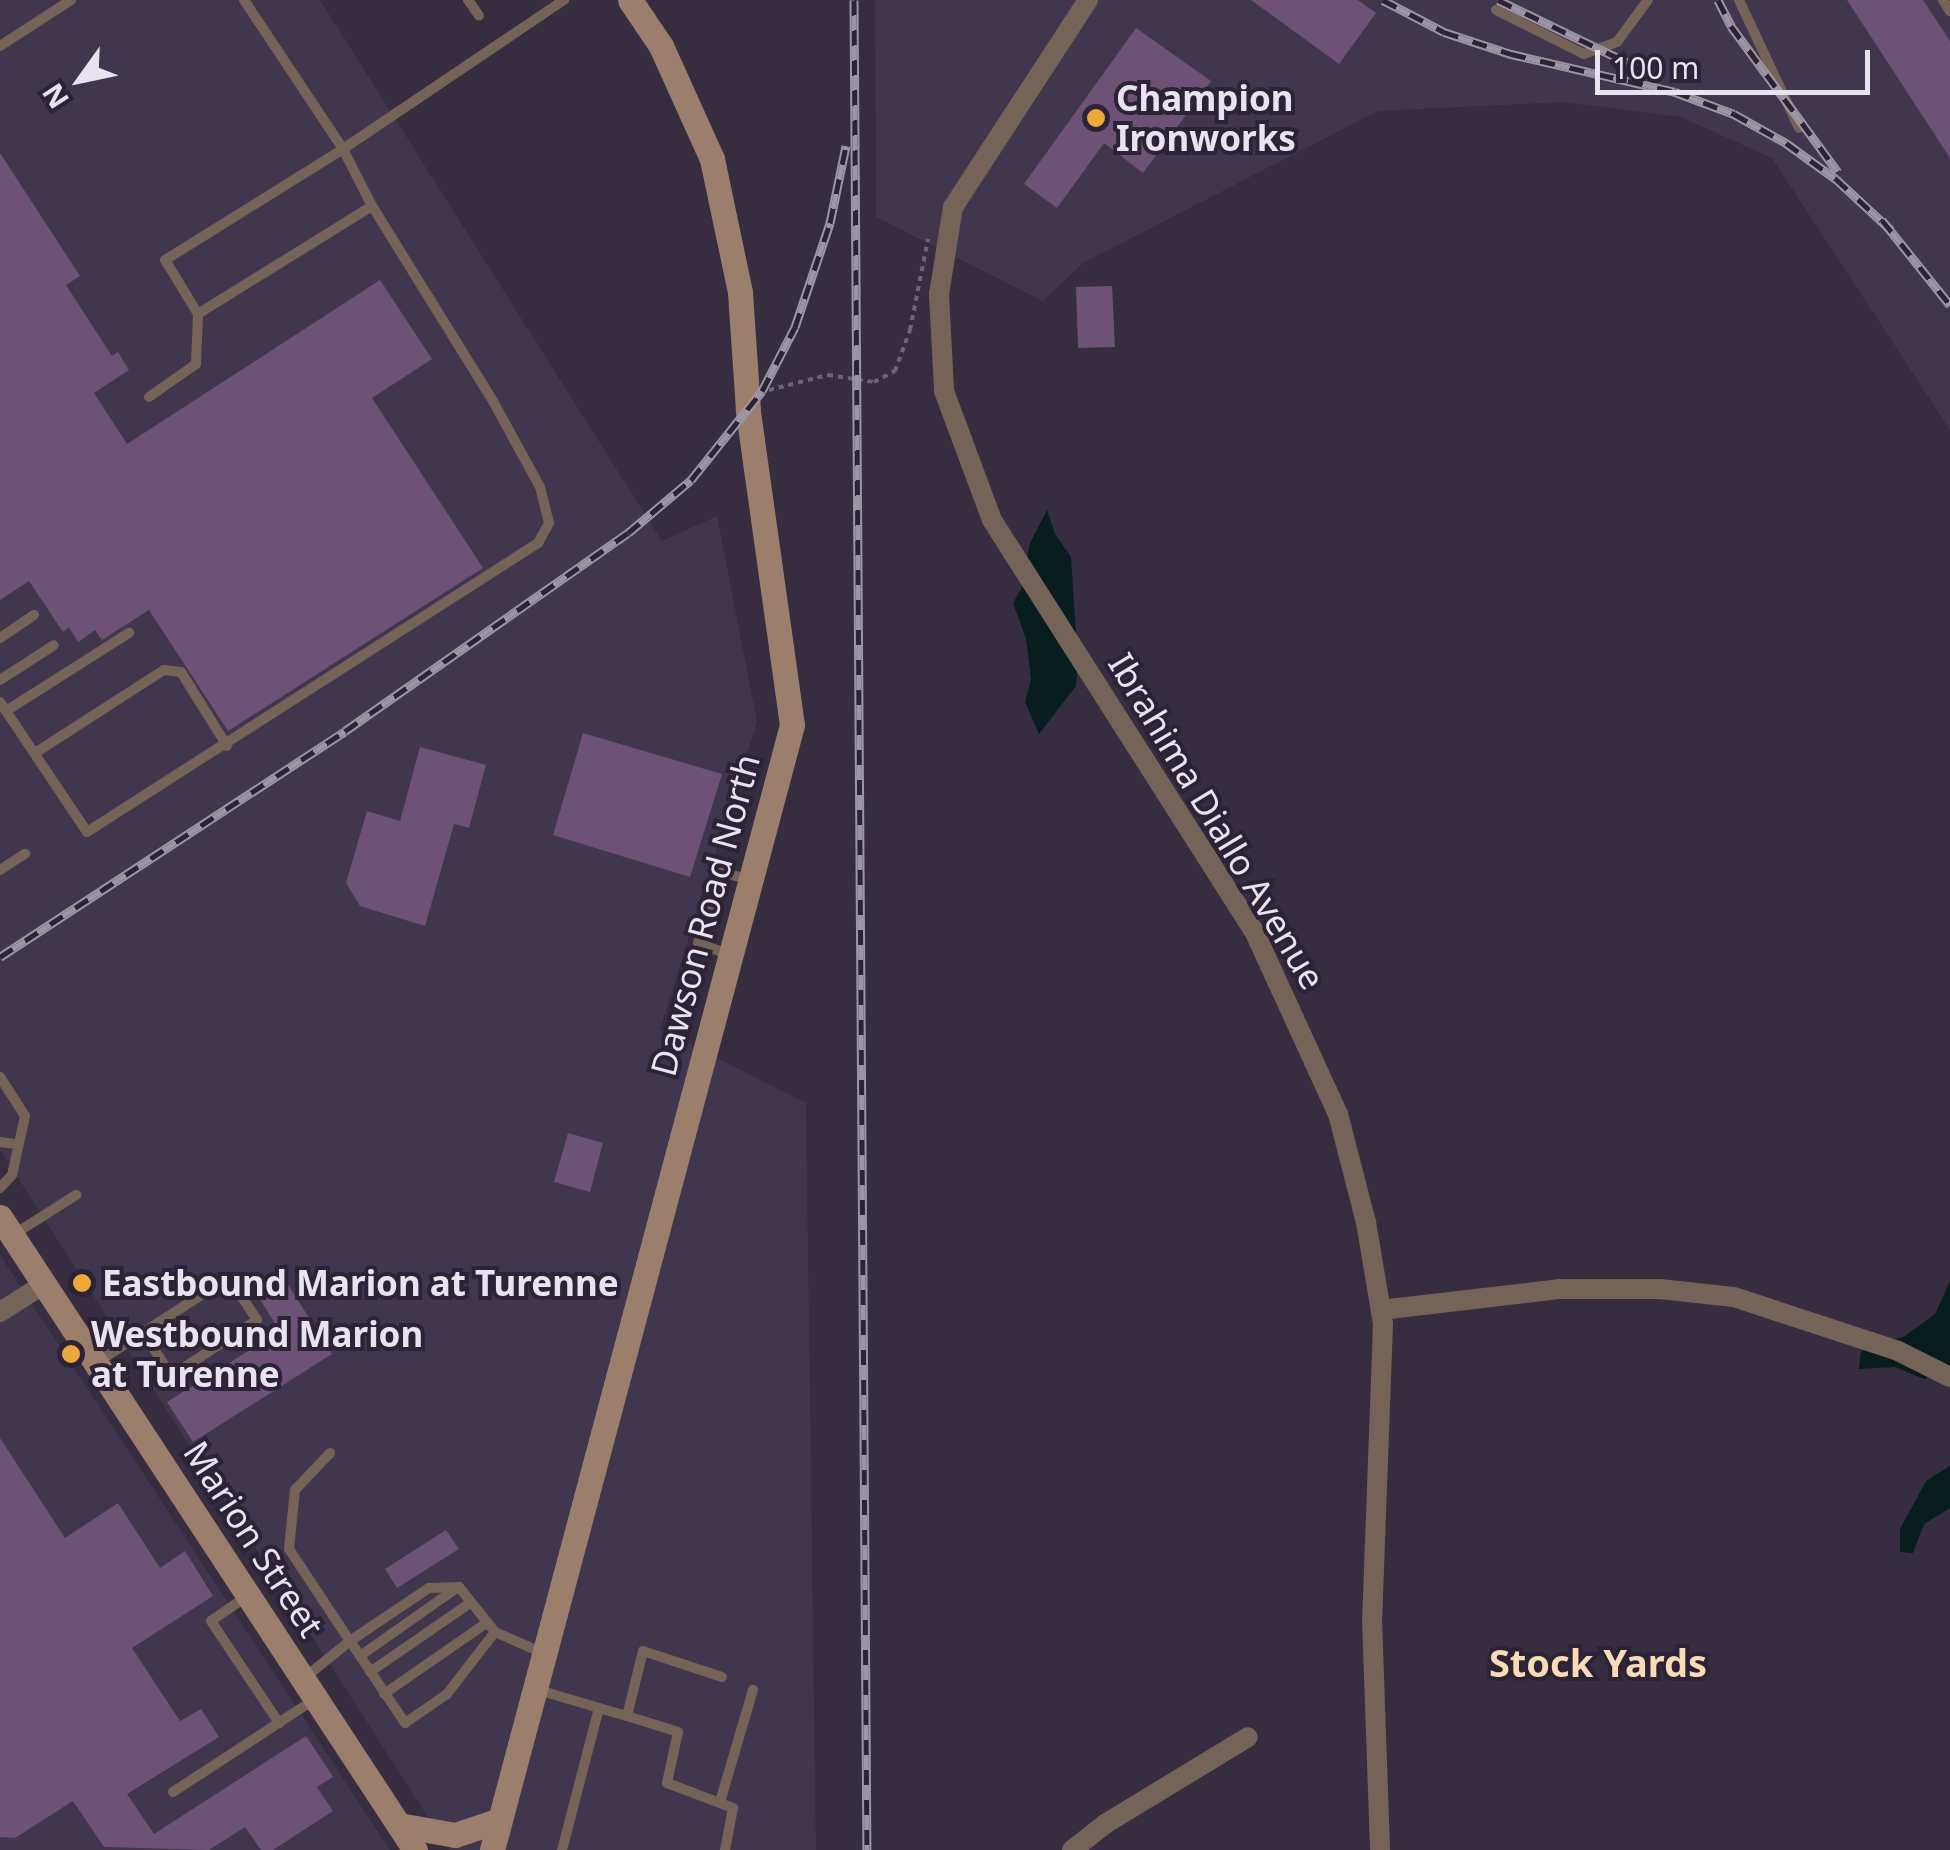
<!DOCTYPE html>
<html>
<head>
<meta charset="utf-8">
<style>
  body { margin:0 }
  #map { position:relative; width:1950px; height:1850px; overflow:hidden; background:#362d40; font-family:"Noto Sans",sans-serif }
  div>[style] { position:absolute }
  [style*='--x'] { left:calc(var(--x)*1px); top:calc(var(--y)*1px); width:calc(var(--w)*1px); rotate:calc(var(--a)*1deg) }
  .built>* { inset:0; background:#40364e }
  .water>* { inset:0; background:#081d1d }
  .building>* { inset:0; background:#6e5176 }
  .path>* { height:4px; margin-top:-2px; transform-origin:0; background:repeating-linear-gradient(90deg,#6d6576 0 5px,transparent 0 10px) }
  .lane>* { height:10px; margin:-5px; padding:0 5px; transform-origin:5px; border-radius:5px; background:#766357 }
  .street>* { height:20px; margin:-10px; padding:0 10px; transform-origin:10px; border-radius:10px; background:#766357 }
  .secondary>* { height:25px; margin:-12.5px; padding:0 12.5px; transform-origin:12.5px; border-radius:12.5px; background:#9c7e6c }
  .rail>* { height:9px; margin-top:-4.5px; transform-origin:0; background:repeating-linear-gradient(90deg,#2c2336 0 15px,#9c95a4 0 30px); box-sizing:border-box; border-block:2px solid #9c95a4 }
  .dots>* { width:28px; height:28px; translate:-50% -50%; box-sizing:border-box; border:5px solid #2c2336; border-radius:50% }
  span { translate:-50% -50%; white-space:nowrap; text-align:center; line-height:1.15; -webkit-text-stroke:8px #2c2336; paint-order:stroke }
  .poi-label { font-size:35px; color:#e9e3f0; font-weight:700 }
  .left { translate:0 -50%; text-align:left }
  .street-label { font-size:35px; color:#e9e3f0 }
  .neighbourhood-label { font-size:38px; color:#f9dcb5; font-weight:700 }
  .north { position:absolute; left:30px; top:30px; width:100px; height:100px; -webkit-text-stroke:8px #2c2336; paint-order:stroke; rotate:237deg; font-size:28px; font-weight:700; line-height:40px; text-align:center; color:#e9e3f0 }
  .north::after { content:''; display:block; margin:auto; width:35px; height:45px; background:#e9e3f0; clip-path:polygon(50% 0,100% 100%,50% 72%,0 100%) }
  .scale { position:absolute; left:1595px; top:50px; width:275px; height:45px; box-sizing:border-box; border:5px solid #e9e3f0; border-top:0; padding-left:12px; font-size:30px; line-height:35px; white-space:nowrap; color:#e9e3f0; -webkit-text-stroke:8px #2c2336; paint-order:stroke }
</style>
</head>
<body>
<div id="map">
  <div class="built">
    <div style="clip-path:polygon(0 0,320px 0,662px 541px,717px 516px,757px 722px,660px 1029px,806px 1103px,816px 1850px,449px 1850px,0 1150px)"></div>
    <div style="clip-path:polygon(875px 0,1950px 0,1950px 430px,1772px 158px,1681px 117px,1563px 102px,1378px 111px,1083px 263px,1043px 301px,876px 217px)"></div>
    <div style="clip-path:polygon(0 1255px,390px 1850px,0 1850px)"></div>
  </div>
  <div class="water">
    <div style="clip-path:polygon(1047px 510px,1055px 534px,1071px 557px,1078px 666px,1076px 686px,1039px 734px,1025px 702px,1031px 679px,1026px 639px,1013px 603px,1022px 587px,1030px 543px)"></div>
    <div style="clip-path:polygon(1950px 1281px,1950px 1369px,1924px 1379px,1895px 1367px,1859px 1369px,1861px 1351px,1905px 1336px,1935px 1314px)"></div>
    <div style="clip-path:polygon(1950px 1466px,1950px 1508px,1924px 1524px,1913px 1553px,1900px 1552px,1900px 1529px,1926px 1481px)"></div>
  </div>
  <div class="building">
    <div style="clip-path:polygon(1251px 0,1358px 0,1376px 13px,1339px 64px)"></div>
    <div style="clip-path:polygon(1847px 0,1923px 0,1950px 41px,1950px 158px)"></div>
    <div style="clip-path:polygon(1136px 28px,1211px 81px,1143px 173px,1104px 143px,1057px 208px,1024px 184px)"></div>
    <div style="clip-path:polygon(0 153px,80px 276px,66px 285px,112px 356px,118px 352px,129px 370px,94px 393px,127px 444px,380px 280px,432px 359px,372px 398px,483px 568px,228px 731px,149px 610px,102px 640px,95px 630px,78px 642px,69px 627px,63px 632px,29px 581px,0 600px)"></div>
    <div style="clip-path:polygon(1112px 286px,1115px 347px,1078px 348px,1076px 287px)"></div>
    <div style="clip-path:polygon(583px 733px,722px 774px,690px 877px,553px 835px)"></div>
    <div style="clip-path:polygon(420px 747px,486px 765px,469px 828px,454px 824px,425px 926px,360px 906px,346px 883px,367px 811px,400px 821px)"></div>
    <div style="clip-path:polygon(568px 1133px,603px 1143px,590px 1192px,554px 1182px)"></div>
    <div style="clip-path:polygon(280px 1272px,332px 1354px,193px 1442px,167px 1402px,280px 1331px,253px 1289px)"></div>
    <div style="clip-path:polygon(0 1438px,65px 1538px,118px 1503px,160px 1568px,185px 1551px,213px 1596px,132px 1648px,180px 1721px,201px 1709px,219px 1737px,127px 1794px,154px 1834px,306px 1736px,333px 1777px,317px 1787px,333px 1811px,273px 1850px,261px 1850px,245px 1827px,209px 1850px,104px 1847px,73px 1801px,15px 1838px,0 1837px)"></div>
    <div style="clip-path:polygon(446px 1530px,459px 1549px,397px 1588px,385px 1569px)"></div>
  </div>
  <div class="path">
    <div style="--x:769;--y:390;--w:61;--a:-14.3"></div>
    <div style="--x:828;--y:375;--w:47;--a:8.7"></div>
    <div style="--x:874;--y:382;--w:24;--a:-28"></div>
    <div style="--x:895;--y:371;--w:44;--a:-69.9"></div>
    <div style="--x:910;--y:330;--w:93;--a:-78.8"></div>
  </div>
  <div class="lane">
    <div style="--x:468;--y:0;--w:19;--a:55"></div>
    <div style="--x:1739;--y:0;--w:141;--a:64.9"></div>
    <div style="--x:1943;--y:0;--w:13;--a:58"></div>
    <div style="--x:1496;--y:10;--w:98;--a:26.6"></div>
    <div style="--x:1584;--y:54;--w:35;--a:-20"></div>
    <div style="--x:1617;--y:42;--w:52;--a:-53.6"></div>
    <div style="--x:0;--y:46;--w:85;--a:-32.9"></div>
    <div style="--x:372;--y:206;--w:205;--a:148.2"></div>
    <div style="--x:198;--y:314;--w:63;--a:-121.4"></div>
    <div style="--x:165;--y:260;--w:210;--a:-31.9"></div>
    <div style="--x:343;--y:149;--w:267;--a:-34"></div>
    <div style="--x:149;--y:397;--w:57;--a:-35.1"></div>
    <div style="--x:196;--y:364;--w:50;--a:-87.7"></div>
    <div style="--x:0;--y:638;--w:41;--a:-34.1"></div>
    <div style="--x:0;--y:680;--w:64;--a:-32.9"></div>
    <div style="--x:0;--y:702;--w:156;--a:56.2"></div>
    <div style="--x:87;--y:832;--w:536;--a:-32.65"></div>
    <div style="--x:538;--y:543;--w:23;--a:-61"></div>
    <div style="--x:549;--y:523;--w:37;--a:-104"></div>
    <div style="--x:540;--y:487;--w:98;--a:-118.7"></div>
    <div style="--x:493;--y:401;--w:229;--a:-121.8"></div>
    <div style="--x:372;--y:206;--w:64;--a:-117"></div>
    <div style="--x:343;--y:149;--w:179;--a:-123.6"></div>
    <div style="--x:6;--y:711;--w:146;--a:-32.4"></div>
    <div style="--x:35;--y:753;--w:153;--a:-32.8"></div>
    <div style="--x:164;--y:670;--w:17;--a:7"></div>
    <div style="--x:181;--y:672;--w:87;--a:58.1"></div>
    <div style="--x:0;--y:870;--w:30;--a:-33"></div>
    <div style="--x:730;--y:955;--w:34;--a:-159"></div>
    <div style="--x:698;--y:943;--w:75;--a:-71.3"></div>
    <div style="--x:722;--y:872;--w:29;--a:16"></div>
    <div style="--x:0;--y:1077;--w:46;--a:57.3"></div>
    <div style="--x:25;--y:1116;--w:60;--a:102.4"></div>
    <div style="--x:12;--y:1175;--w:18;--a:133"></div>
    <div style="--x:0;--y:1142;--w:16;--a:7"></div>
    <div style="--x:13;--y:1235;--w:75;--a:-32.4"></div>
    <div style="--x:96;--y:1363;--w:158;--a:-32.9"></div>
    <div style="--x:229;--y:1277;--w:51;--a:56.9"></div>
    <div style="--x:257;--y:1320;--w:103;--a:146.9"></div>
    <div style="--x:171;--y:1376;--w:51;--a:-122.1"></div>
    <div style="--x:330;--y:1453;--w:51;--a:133.4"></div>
    <div style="--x:295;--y:1490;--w:59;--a:95.8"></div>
    <div style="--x:289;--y:1549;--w:110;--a:56.5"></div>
    <div style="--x:350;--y:1641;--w:95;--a:-33.9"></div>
    <div style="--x:429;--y:1588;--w:30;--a:-2"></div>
    <div style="--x:459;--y:1587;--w:58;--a:51.3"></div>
    <div style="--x:246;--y:1597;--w:42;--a:145.6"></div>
    <div style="--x:211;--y:1621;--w:123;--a:56.3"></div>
    <div style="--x:360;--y:1656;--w:120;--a:-35.1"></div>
    <div style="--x:370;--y:1672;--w:121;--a:-34.6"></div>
    <div style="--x:303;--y:1679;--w:60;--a:-39"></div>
    <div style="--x:350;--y:1641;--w:99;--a:56.1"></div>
    <div style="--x:405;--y:1723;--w:51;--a:-34.6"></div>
    <div style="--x:447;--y:1694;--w:78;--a:-52.3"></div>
    <div style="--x:495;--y:1632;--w:52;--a:23.6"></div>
    <div style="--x:535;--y:1689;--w:67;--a:16.5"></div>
    <div style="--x:599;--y:1708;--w:147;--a:104.6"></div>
    <div style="--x:384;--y:1694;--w:123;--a:-34.7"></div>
    <div style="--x:599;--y:1708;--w:29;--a:16"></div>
    <div style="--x:627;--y:1716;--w:67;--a:-76.2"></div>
    <div style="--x:643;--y:1651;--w:83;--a:18.2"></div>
    <div style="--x:627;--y:1716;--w:53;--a:17.4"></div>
    <div style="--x:678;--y:1732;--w:52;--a:102.2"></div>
    <div style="--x:667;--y:1783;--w:71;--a:20.7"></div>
    <div style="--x:733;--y:1808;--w:43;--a:100.8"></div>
    <div style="--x:173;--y:1792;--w:170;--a:-33.2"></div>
    <div style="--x:720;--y:1802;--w:117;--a:-73.6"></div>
  </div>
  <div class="street">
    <div style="--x:1088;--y:0;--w:247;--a:123.1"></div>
    <div style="--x:953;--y:207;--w:88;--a:99.1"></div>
    <div style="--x:939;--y:294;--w:97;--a:87"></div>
    <div style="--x:944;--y:391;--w:138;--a:69.6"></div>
    <div style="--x:992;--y:520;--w:490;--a:57.5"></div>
    <div style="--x:1255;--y:933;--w:199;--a:65.4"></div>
    <div style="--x:1338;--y:1114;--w:112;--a:75.5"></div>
    <div style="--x:1366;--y:1222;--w:103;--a:80.5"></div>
    <div style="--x:1383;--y:1324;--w:295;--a:92.1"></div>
    <div style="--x:1372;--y:1619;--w:231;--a:88"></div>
    <div style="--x:1381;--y:1310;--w:179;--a:-6.7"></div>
    <div style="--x:1559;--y:1289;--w:101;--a:0"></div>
    <div style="--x:1660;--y:1289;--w:74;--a:6.2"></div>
    <div style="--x:1734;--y:1297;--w:173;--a:18.2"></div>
    <div style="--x:1898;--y:1351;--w:58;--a:26.6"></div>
    <div style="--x:0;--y:1312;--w:52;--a:-32.5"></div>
    <div style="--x:1072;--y:1850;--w:42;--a:-38.2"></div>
    <div style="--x:1105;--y:1824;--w:167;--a:-31.3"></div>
  </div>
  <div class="secondary">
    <div style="--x:0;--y:1217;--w:757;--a:56.75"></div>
    <div style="--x:399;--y:1825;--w:57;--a:10.1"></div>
    <div style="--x:455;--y:1835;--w:47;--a:-18.4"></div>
    <div style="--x:492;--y:1850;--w:1164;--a:-75.07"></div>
    <div style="--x:792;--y:725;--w:318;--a:-98"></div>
    <div style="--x:748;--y:410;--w:118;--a:-93.9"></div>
    <div style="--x:740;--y:292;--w:136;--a:-101.9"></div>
    <div style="--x:712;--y:159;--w:124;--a:-114.3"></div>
    <div style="--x:661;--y:46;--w:55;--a:-124"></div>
  </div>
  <div class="rail">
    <div style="--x:854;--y:0;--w:1850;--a:89.6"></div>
    <div style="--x:1383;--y:0;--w:69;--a:27.7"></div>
    <div style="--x:1444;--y:32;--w:71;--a:18.2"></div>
    <div style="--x:1511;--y:54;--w:168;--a:13"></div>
    <div style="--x:1675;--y:92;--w:63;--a:20.4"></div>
    <div style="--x:1734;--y:114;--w:60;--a:29.1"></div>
    <div style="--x:1786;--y:143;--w:62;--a:35.8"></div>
    <div style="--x:1836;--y:179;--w:75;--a:42.8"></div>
    <div style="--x:1498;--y:0;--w:177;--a:25.8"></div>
    <div style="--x:1718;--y:0;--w:29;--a:63"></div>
    <div style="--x:1731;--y:26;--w:181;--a:53.8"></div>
    <div style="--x:1882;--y:220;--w:109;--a:51.3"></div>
    <div style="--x:0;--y:957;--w:412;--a:-33.2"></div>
    <div style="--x:345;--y:731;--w:345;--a:-35"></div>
    <div style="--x:628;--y:533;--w:82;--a:-40.1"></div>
    <div style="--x:691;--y:480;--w:114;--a:-51.4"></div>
    <div style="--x:762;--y:391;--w:72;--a:-62.7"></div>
    <div style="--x:795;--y:327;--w:110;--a:-71.4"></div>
    <div style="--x:830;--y:223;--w:79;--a:-78.3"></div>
  </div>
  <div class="dots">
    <div style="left:1096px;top:118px;background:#eca93a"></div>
    <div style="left:82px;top:1283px;background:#eca93a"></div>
    <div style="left:71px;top:1354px;background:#eca93a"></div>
  </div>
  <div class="poi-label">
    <span class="left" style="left:1116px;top:118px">Champion<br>Ironworks</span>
    <span class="left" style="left:102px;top:1283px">Eastbound Marion at Turenne</span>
    <span class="left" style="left:91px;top:1354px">Westbound Marion<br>at Turenne</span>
  </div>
  <div class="street-label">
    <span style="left:1217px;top:821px;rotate:59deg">Ibrahima Diallo Avenue</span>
    <span style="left:705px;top:915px;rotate:-75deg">Dawson Road North</span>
    <span style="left:254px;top:1539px;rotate:57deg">Marion Street</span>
  </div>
  <div class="neighbourhood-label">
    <span style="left:1598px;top:1663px">Stock Yards</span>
  </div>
  <div class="north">N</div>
  <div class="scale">100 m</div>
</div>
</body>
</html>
